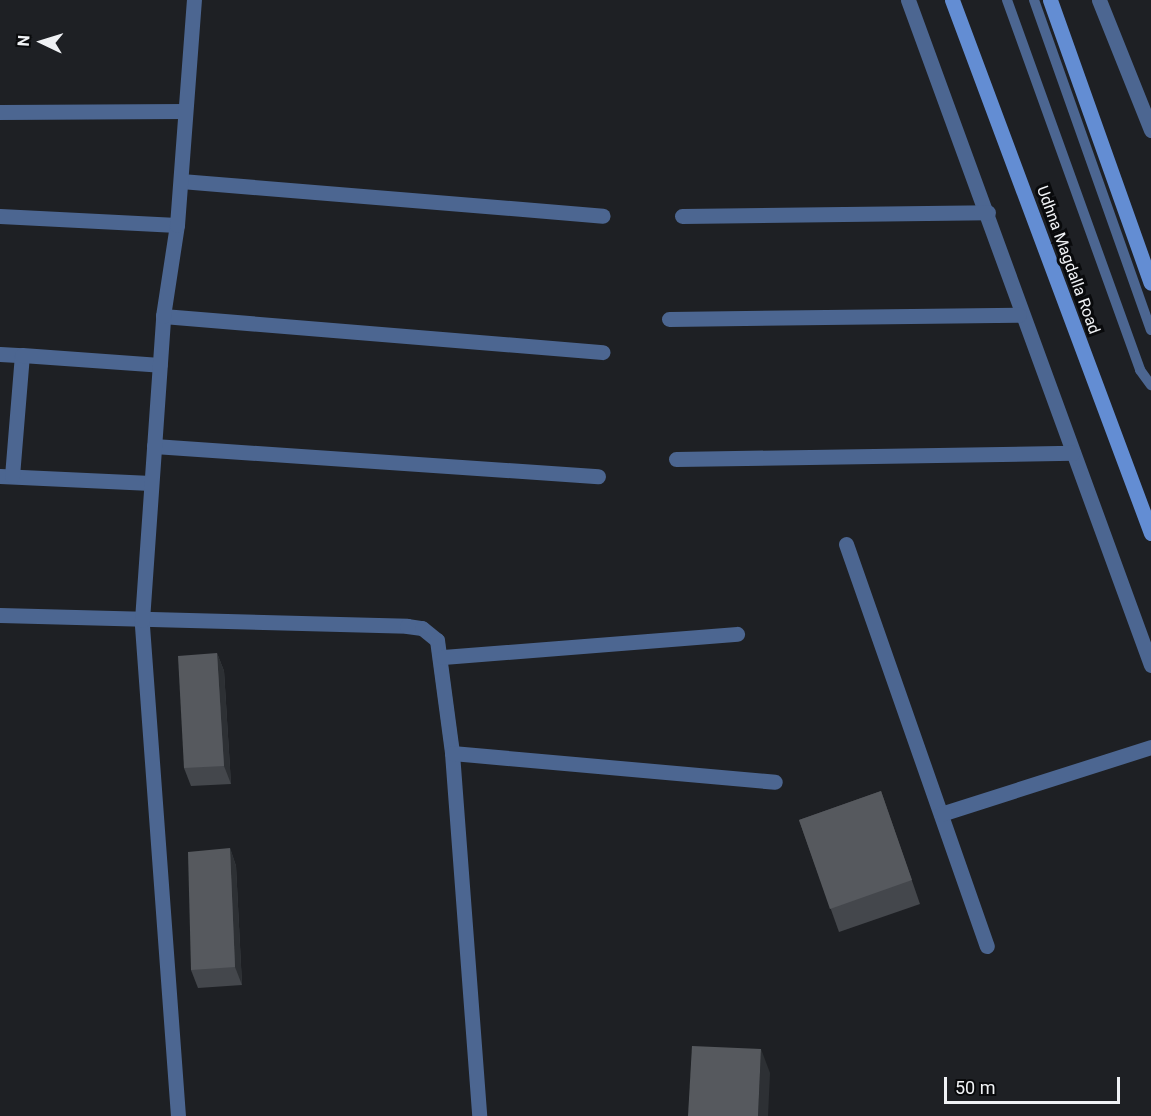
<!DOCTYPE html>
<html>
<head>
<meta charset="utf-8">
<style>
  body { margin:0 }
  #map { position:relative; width:1151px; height:1116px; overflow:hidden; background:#1e2024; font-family:Roboto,sans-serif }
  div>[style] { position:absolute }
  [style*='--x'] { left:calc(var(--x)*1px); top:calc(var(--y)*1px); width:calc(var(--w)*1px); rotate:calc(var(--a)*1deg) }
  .service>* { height:10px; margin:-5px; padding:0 5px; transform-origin:5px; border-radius:5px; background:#4c6691 }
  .minor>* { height:15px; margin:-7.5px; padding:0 7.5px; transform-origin:7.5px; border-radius:7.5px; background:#4c6691 }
  .tertiary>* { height:15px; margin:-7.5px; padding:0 7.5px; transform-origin:7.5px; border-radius:7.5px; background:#4c6691 }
  .secondary>* { height:15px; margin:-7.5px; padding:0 7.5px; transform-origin:7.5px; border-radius:7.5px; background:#638dd3 }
  .wall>* { inset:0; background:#44474c }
  .shaded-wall>* { inset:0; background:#2d3034 }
  .building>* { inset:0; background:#56595e }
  span { translate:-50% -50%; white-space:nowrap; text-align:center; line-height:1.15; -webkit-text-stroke:6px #090a0c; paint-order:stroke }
  .street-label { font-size:16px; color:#f0f2f5 }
  .north { position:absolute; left:12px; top:12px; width:60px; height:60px; -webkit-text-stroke:4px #090a0c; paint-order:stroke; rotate:274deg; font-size:16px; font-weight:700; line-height:24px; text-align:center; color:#f0f2f5 }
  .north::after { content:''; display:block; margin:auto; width:21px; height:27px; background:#f0f2f5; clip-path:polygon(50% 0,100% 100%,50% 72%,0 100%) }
  .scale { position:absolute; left:944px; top:1077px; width:176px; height:27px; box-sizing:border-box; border:3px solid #f0f2f5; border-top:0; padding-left:8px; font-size:18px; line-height:21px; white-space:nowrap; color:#f0f2f5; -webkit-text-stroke:4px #090a0c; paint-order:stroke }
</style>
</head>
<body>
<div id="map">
  <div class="service">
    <div style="--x:1007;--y:0;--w:393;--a:70.2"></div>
    <div style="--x:1140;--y:370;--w:19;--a:54"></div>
    <div style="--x:1034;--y:0;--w:350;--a:70.5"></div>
  </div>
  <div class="minor">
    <div style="--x:908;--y:0;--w:708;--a:69.93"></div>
    <div style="--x:1099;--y:0;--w:140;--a:68.2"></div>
    <div style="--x:0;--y:112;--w:185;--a:-0.3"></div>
    <div style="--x:181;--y:181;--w:423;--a:4.7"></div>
    <div style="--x:0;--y:216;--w:177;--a:2.9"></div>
    <div style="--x:682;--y:216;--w:306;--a:-0.7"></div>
    <div style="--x:163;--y:316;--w:441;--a:4.7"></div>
    <div style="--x:669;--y:319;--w:350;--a:-0.7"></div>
    <div style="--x:0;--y:354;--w:22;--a:3"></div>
    <div style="--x:154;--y:446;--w:445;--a:3.9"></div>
    <div style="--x:676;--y:459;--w:397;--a:-0.9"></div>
    <div style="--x:0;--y:476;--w:151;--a:2.7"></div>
    <div style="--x:12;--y:476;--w:121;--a:-85.3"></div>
    <div style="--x:22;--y:355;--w:138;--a:4.1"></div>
    <div style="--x:846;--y:544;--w:426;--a:70.7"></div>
    <div style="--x:0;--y:615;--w:407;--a:1.5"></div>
    <div style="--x:407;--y:626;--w:15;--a:8"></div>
    <div style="--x:422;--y:628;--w:19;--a:39"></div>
    <div style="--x:437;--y:640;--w:114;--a:82.4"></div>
    <div style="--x:452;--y:753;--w:364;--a:85.7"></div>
    <div style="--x:443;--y:657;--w:295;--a:-4.5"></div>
    <div style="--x:452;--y:753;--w:324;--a:5.1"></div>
    <div style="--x:941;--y:814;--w:220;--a:-17.7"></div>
  </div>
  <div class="tertiary">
    <div style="--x:178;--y:1116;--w:497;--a:-94.2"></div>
    <div style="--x:142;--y:620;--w:305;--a:-86"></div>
    <div style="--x:163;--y:316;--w:92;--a:-81.3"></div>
    <div style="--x:177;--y:225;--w:226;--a:-85.7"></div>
  </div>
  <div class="secondary">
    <div style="--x:952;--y:0;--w:569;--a:69.53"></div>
    <div style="--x:1050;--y:0;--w:300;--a:70.4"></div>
  </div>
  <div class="wall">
    <div style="clip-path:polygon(217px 653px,224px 671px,231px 784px,191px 786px,184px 768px)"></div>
    <div style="clip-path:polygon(881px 791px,920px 904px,839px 932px,799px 820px)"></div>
    <div style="clip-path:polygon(230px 848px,236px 866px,242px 985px,198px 988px,191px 970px)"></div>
  </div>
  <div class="shaded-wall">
    <div style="clip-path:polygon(217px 653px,224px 671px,231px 784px,224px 766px)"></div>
    <div style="clip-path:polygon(230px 848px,236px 866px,242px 985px,235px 967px)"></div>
    <div style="clip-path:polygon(761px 1049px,770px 1073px,768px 1116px,758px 1116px)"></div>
  </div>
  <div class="building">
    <div style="clip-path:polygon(217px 653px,224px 766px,184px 768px,178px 656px)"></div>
    <div style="clip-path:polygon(881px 791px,912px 880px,830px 909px,799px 820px)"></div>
    <div style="clip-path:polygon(230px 848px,235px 967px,191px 970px,188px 852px)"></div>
    <div style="clip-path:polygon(692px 1046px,761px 1049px,758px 1116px,688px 1116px)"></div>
  </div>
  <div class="street-label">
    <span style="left:1068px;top:260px;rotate:70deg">Udhna Magdalla Road</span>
  </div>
  <div class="north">N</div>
  <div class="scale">50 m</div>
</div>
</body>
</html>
